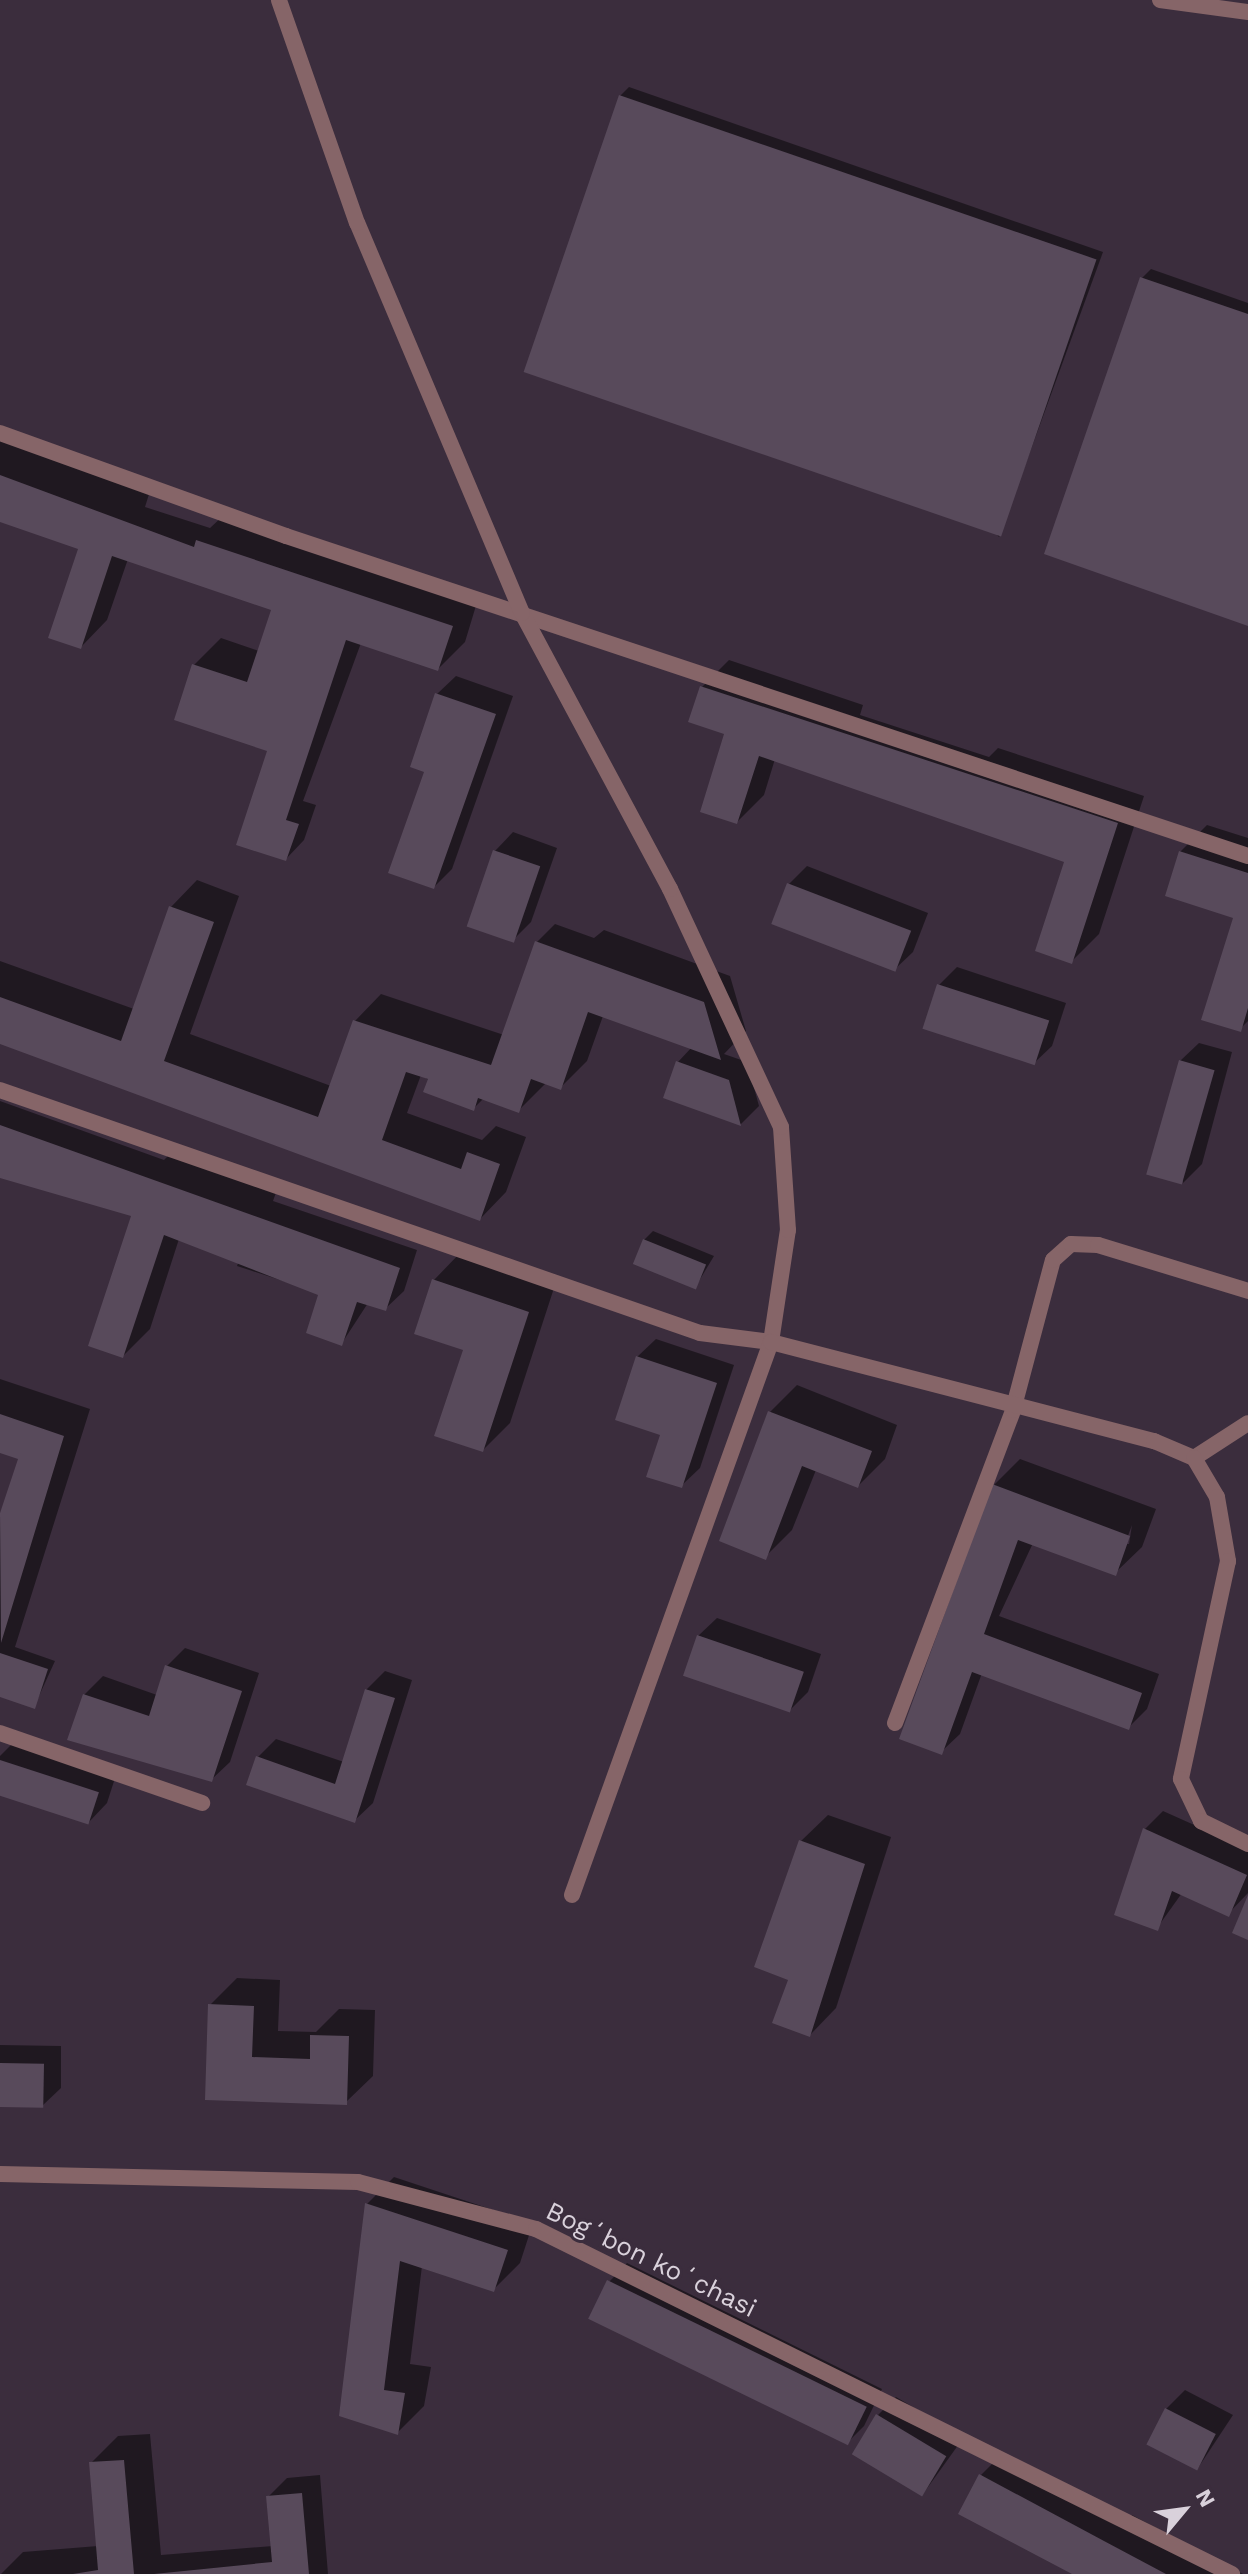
<!DOCTYPE html>
<html>
<head>
<meta charset="utf-8">
<style>
  body { margin:0 }
  #map { position:relative; width:1248px; height:2574px; overflow:hidden; background:#3b2d3d; font-family:"Work Sans",sans-serif }
  div>[style] { position:absolute }
  .shadow>* { inset:0; background:#0007 }
  .building>* { inset:0; background:#584a5b; transform-origin:0 0 }
  .service>* { height:16px; margin:-8px; padding:0 8px; transform-origin:8px; border-radius:8px; background:#866568 }
  .minor>* { height:16px; margin:-8px; padding:0 8px; transform-origin:8px; border-radius:8px; background:#866568 }
  .tertiary>* { height:16px; margin:-8px; padding:0 8px; transform-origin:8px; border-radius:8px; background:#866568 }
  span { translate:-50% -50%; white-space:nowrap; text-align:center; line-height:1.15; -webkit-text-stroke:6px #3b2d3d; paint-order:stroke }
  .street-label { font-size:26px; color:#d9d1db }
  .north { position:absolute; left:1144px; top:2470px; width:80px; height:80px; -webkit-text-stroke:6px #3b2d3d; paint-order:stroke; rotate:61deg; font-size:22px; font-weight:700; line-height:32px; text-align:center; color:#d9d1db }
  .north::after { content:''; display:block; margin:auto; width:28px; height:36px; background:#d9d1db; clip-path:polygon(50% 0,100% 100%,50% 72%,0 100%) }
</style>
</head>
<body>
<div id="map">
  <div class="shadow">
    <div style="clip-path:polygon(629px 87px,1103px 252px,999px 537px,620px 96px)"></div>
    <div style="clip-path:polygon(1151px 269px,1248px 303px,1248px 624px,1142px 278px)"></div>
    <div style="clip-path:polygon(0 440px,150px 491px,145px 507px,210px 528px,225px 514px,478px 599px,465px 642px,438px 669px,361px 643px,303px 801px,316px 805px,304px 840px,286px 859px,272px 743px,194px 665px,221px 638px,259px 651px,273px 608px,128px 559px,107px 620px,81px 647px,81px 547px,0 520px)"></div>
    <div style="clip-path:polygon(729px 660px,863px 705px,860px 715px,989px 757px,998px 748px,1144px 796px,1099px 934px,1072px 961px,1066px 861px,775px 759px,764px 795px,737px 822px,727px 733px,702px 687px)"></div>
    <div style="clip-path:polygon(456px 676px,513px 696px,452px 869px,434px 887px,426px 771px,437px 694px)"></div>
    <div style="clip-path:polygon(1207px 825px,1248px 838px,1248px 1021px,1240px 1029px,1236px 917px,1180px 852px)"></div>
    <div style="clip-path:polygon(513px 832px,557px 848px,531px 922px,513px 940px,495px 851px)"></div>
    <div style="clip-path:polygon(807px 866px,928px 913px,913px 952px,894px 970px,789px 884px)"></div>
    <div style="clip-path:polygon(197px 880px,239px 896px,190px 1034px,331px 1086px,355px 1021px,381px 994px,504px 1035px,536px 943px,555px 924px,594px 938px,604px 930px,730px 976px,746px 1031px,724px 1054px,747px 1062px,759px 1106px,741px 1124px,665px 1097px,678px 1062px,692px 1047px,603px 1016px,587px 1061px,560px 1088px,546px 1083px,518px 1111px,484px 1098px,474px 1108px,421px 1075px,407px 1113px,482px 1140px,496px 1126px,526px 1137px,506px 1192px,480px 1219px,0 1043px,0 961px,134px 1009px,171px 907px)"></div>
    <div style="clip-path:polygon(957px 967px,1066px 1003px,1052px 1046px,1033px 1064px,939px 985px)"></div>
    <div style="clip-path:polygon(1199px 1043px,1232px 1052px,1202px 1164px,1183px 1183px,1180px 1061px)"></div>
    <div style="clip-path:polygon(0 1101px,164px 1160px,172px 1152px,278px 1187px,273px 1201px,417px 1250px,404px 1291px,385px 1309px,368px 1303px,342px 1343px,320px 1293px,237px 1266px,242px 1252px,179px 1239px,150px 1329px,123px 1356px,133px 1215px,0 1175px)"></div>
    <div style="clip-path:polygon(653px 1231px,714px 1256px,696px 1286px,644px 1240px)"></div>
    <div style="clip-path:polygon(460px 1253px,555px 1285px,510px 1423px,483px 1450px,465px 1349px,434px 1280px)"></div>
    <div style="clip-path:polygon(656px 1339px,734px 1365px,700px 1468px,681px 1486px,637px 1357px)"></div>
    <div style="clip-path:polygon(0 1379px,90px 1409px,15px 1647px,55px 1661px,34px 1707px,0 1695px,0 1514px,21px 1458px,0 1451px)"></div>
    <div style="clip-path:polygon(797px 1385px,897px 1425px,885px 1459px,858px 1486px,816px 1470px,792px 1530px,765px 1557px,770px 1412px)"></div>
    <div style="clip-path:polygon(evenodd,1020px 1459px,1156px 1509px,1142px 1547px,1115px 1573px,1033px 1543px,999px 1616px,1159px 1674px,1147px 1709px,1129px 1727px,982px 1673px,960px 1734px,941px 1752px,993px 1486px,1020px 1459px,1132px 1525px,1129px 1544px,1125px 1544px,1132px 1525px)"></div>
    <div style="clip-path:polygon(717px 1618px,821px 1654px,808px 1692px,790px 1710px,698px 1636px)"></div>
    <div style="clip-path:polygon(185px 1648px,259px 1673px,230px 1762px,211px 1780px,84px 1695px,103px 1676px,157px 1695px,167px 1666px)"></div>
    <div style="clip-path:polygon(385px 1671px,412px 1680px,373px 1803px,354px 1821px,258px 1757px,276px 1739px,344px 1762px,366px 1690px)"></div>
    <div style="clip-path:polygon(15px 1741px,116px 1775px,107px 1803px,89px 1822px,0 1792px,0 1756px)"></div>
    <div style="clip-path:polygon(1163px 1811px,1248px 1849px,1248px 1893px,1228px 1914px,1182px 1893px,1157px 1928px,1145px 1829px)"></div>
    <div style="clip-path:polygon(828px 1815px,891px 1837px,836px 2008px,810px 2035px,790px 1978px,801px 1841px)"></div>
    <div style="clip-path:polygon(237px 1978px,280px 1980px,278px 2031px,316px 2032px,339px 2009px,375px 2010px,373px 2076px,346px 2102px,207px 2098px,210px 2005px)"></div>
    <div style="clip-path:polygon(0 2045px,61px 2046px,61px 2088px,42px 2106px,0 2105px)"></div>
    <div style="clip-path:polygon(394px 2177px,533px 2223px,520px 2263px,493px 2290px,422px 2266px,410px 2364px,431px 2367px,424px 2406px,397px 2433px,341px 2414px,367px 2204px)"></div>
    <div style="clip-path:polygon(627px 2263px,882px 2389px,864px 2426px,846px 2444px,609px 2282px)"></div>
    <div style="clip-path:polygon(1185px 2390px,1233px 2415px,1198px 2468px,1166px 2409px)"></div>
    <div style="clip-path:polygon(896px 2397px,964px 2437px,923px 2494px,878px 2415px)"></div>
    <div style="clip-path:polygon(150px 2434px,161px 2555px,273px 2546px,268px 2497px,287px 2478px,320px 2475px,328px 2574px,1px 2574px,23px 2552px,98px 2546px,91px 2463px,118px 2436px)"></div>
    <div style="clip-path:polygon(999px 2457px,1124px 2524px,1132px 2515px,1243px 2574px,1076px 2574px,981px 2475px)"></div>
  </div>
  <div class="building">
    <div style="left:619px;top:95px;width:505px;height:293px;rotate:19deg"></div>
    <div style="clip-path:polygon(1140px 277px,1248px 314px,1248px 626px,1044px 554px)"></div>
    <div style="clip-path:polygon(0 475px,194px 547px,196px 540px,453px 626px,438px 671px,346px 640px,286px 820px,299px 824px,286px 861px,236px 845px,267px 751px,174px 720px,192px 664px,247px 682px,271px 610px,112px 556px,81px 649px,48px 638px,78px 549px,0 522px)"></div>
    <div style="clip-path:polygon(700px 686px,1118px 823px,1072px 964px,1035px 951px,1064px 862px,759px 756px,737px 824px,700px 812px,724px 734px,688px 722px)"></div>
    <div style="clip-path:polygon(435px 693px,496px 714px,434px 889px,388px 873px,424px 772px,410px 767px)"></div>
    <div style="left:493px;top:850px;width:50px;height:81px;rotate:19deg"></div>
    <div style="clip-path:polygon(1179px 851px,1248px 873px,1248px 1008px,1241px 1032px,1201px 1020px,1233px 918px,1165px 896px)"></div>
    <div style="left:787px;top:883px;width:133px;height:44px;rotate:21deg"></div>
    <div style="clip-path:polygon(169px 906px,214px 922px,164px 1061px,318px 1117px,353px 1020px,491px 1065px,535px 941px,704px 1002px,721px 1060px,588px 1012px,561px 1090px,531px 1079px,519px 1113px,478px 1098px,474px 1111px,423px 1092px,428px 1079px,406px 1072px,382px 1140px,461px 1169px,467px 1152px,500px 1164px,480px 1221px,0 1044px,0 997px,121px 1041px)"></div>
    <div style="left:937px;top:984px;width:118px;height:47px;rotate:18deg"></div>
    <div style="left:1179px;top:1060px;width:37px;height:119px;rotate:16deg"></div>
    <div style="clip-path:polygon(676px 1061px,729px 1080px,741px 1126px,663px 1098px)"></div>
    <div style="clip-path:polygon(0 1125px,400px 1268px,386px 1311px,357px 1302px,342px 1346px,306px 1333px,318px 1295px,164px 1235px,123px 1358px,88px 1346px,131px 1216px,0 1178px)"></div>
    <div style="left:643px;top:1239px;width:68px;height:27px;rotate:22deg"></div>
    <div style="clip-path:polygon(432px 1279px,529px 1312px,483px 1452px,434px 1436px,463px 1350px,414px 1334px)"></div>
    <div style="clip-path:polygon(636px 1356px,717px 1383px,682px 1488px,646px 1477px,660px 1435px,615px 1420px)"></div>
    <div style="clip-path:polygon(768px 1411px,872px 1451px,858px 1488px,802px 1466px,766px 1560px,719px 1541px)"></div>
    <div style="clip-path:polygon(0 1414px,64px 1436px,1px 1643px,0 1513px,18px 1459px,0 1453px)"></div>
    <div style="clip-path:polygon(992px 1484px,1130px 1536px,1116px 1576px,1018px 1540px,984px 1634px,1142px 1693px,1129px 1730px,972px 1672px,942px 1755px,899px 1739px)"></div>
    <div style="left:697px;top:1635px;width:113px;height:43px;rotate:19deg"></div>
    <div style="clip-path:polygon(0 1653px,48px 1669px,35px 1709px,0 1697px)"></div>
    <div style="clip-path:polygon(165px 1665px,242px 1691px,212px 1782px,67px 1740px,83px 1694px,149px 1716px)"></div>
    <div style="clip-path:polygon(365px 1689px,395px 1698px,355px 1823px,246px 1785px,256px 1756px,335px 1784px)"></div>
    <div style="left:0;top:1760px;width:104px;height:34px;rotate:18deg"></div>
    <div style="clip-path:polygon(1143px 1828px,1247px 1875px,1229px 1917px,1172px 1891px,1158px 1931px,1114px 1915px)"></div>
    <div style="clip-path:polygon(799px 1840px,865px 1864px,810px 2037px,772px 2023px,788px 1980px,754px 1967px)"></div>
    <div style="clip-path:polygon(1248px 1895px,1248px 1940px,1232px 1933px)"></div>
    <div style="clip-path:polygon(208px 2004px,254px 2006px,252px 2057px,310px 2059px,310px 2035px,349px 2036px,347px 2105px,205px 2100px)"></div>
    <div style="left:0;top:2063px;width:44px;height:44px;rotate:1deg"></div>
    <div style="clip-path:polygon(365px 2203px,508px 2250px,494px 2292px,400px 2261px,384px 2390px,405px 2393px,398px 2435px,339px 2416px)"></div>
    <div style="left:607px;top:2280px;width:289px;height:43px;rotate:26deg"></div>
    <div style="left:1165px;top:2408px;width:57px;height:41px;rotate:27deg"></div>
    <div style="left:876px;top:2414px;width:82px;height:47px;rotate:31deg"></div>
    <div style="clip-path:polygon(124px 2460px,134px 2574px,73px 2574px,98px 2570px,89px 2462px)"></div>
    <div style="clip-path:polygon(979px 2474px,1104px 2541px,1166px 2574px,1072px 2574px,958px 2514px)"></div>
    <div style="clip-path:polygon(302px 2493px,309px 2574px,154px 2574px,272px 2562px,266px 2496px)"></div>
  </div>
  <div class="service">
    <div style="left:1160px;top:0;width:89px;rotate:7.8deg"></div>
  </div>
  <div class="minor">
    <div style="left:0;top:433px;width:304px;rotate:19.8deg"></div>
    <div style="left:286px;top:536px;width:1014px;rotate:18.4deg"></div>
    <div style="left:0;top:1090px;width:741px;rotate:19.14deg"></div>
    <div style="left:700px;top:1333px;width:72px;rotate:7.2deg"></div>
    <div style="left:771px;top:1342px;width:113px;rotate:-81.4deg"></div>
    <div style="left:788px;top:1230px;width:103px;rotate:-93.9deg"></div>
    <div style="left:781px;top:1127px;width:263px;rotate:-115deg"></div>
    <div style="left:670px;top:889px;width:313px;rotate:-118.2deg"></div>
    <div style="left:522px;top:613px;width:423px;rotate:-112.9deg"></div>
    <div style="left:357px;top:223px;width:236px;rotate:-109.3deg"></div>
    <div style="left:1194px;top:1458px;width:64px;rotate:-32.9deg"></div>
    <div style="left:895px;top:1723px;width:335px;rotate:-69.3deg"></div>
    <div style="left:1013px;top:1410px;width:155px;rotate:-75.1deg"></div>
    <div style="left:1053px;top:1260px;width:24px;rotate:-42deg"></div>
    <div style="left:1071px;top:1244px;width:27px;rotate:2deg"></div>
    <div style="left:1098px;top:1245px;width:157px;rotate:17deg"></div>
    <div style="left:0;top:1733px;width:214px;rotate:19.1deg"></div>
    <div style="left:572px;top:1895px;width:588px;rotate:-70.21deg"></div>
    <div style="left:771px;top:1342px;width:396px;rotate:14.5deg"></div>
    <div style="left:1154px;top:1441px;width:43px;rotate:23deg"></div>
    <div style="left:1194px;top:1458px;width:45px;rotate:59.5deg"></div>
    <div style="left:1217px;top:1497px;width:65px;rotate:80.2deg"></div>
    <div style="left:1228px;top:1561px;width:223px;rotate:102.2deg"></div>
    <div style="left:1181px;top:1779px;width:47px;rotate:64.5deg"></div>
    <div style="left:1201px;top:1821px;width:52px;rotate:26.1deg"></div>
  </div>
  <div class="tertiary">
    <div style="left:0;top:2174px;width:358px;rotate:1.3deg"></div>
    <div style="left:358px;top:2182px;width:184px;rotate:14.8deg"></div>
    <div style="left:536px;top:2229px;width:777px;rotate:26.37deg"></div>
  </div>
  <div class="street-label">
    <span style="left:651px;top:2260px;rotate:26deg">Bogʻbon koʻchasi</span>
  </div>
  <div class="north">N</div>
</div>
</body>
</html>
